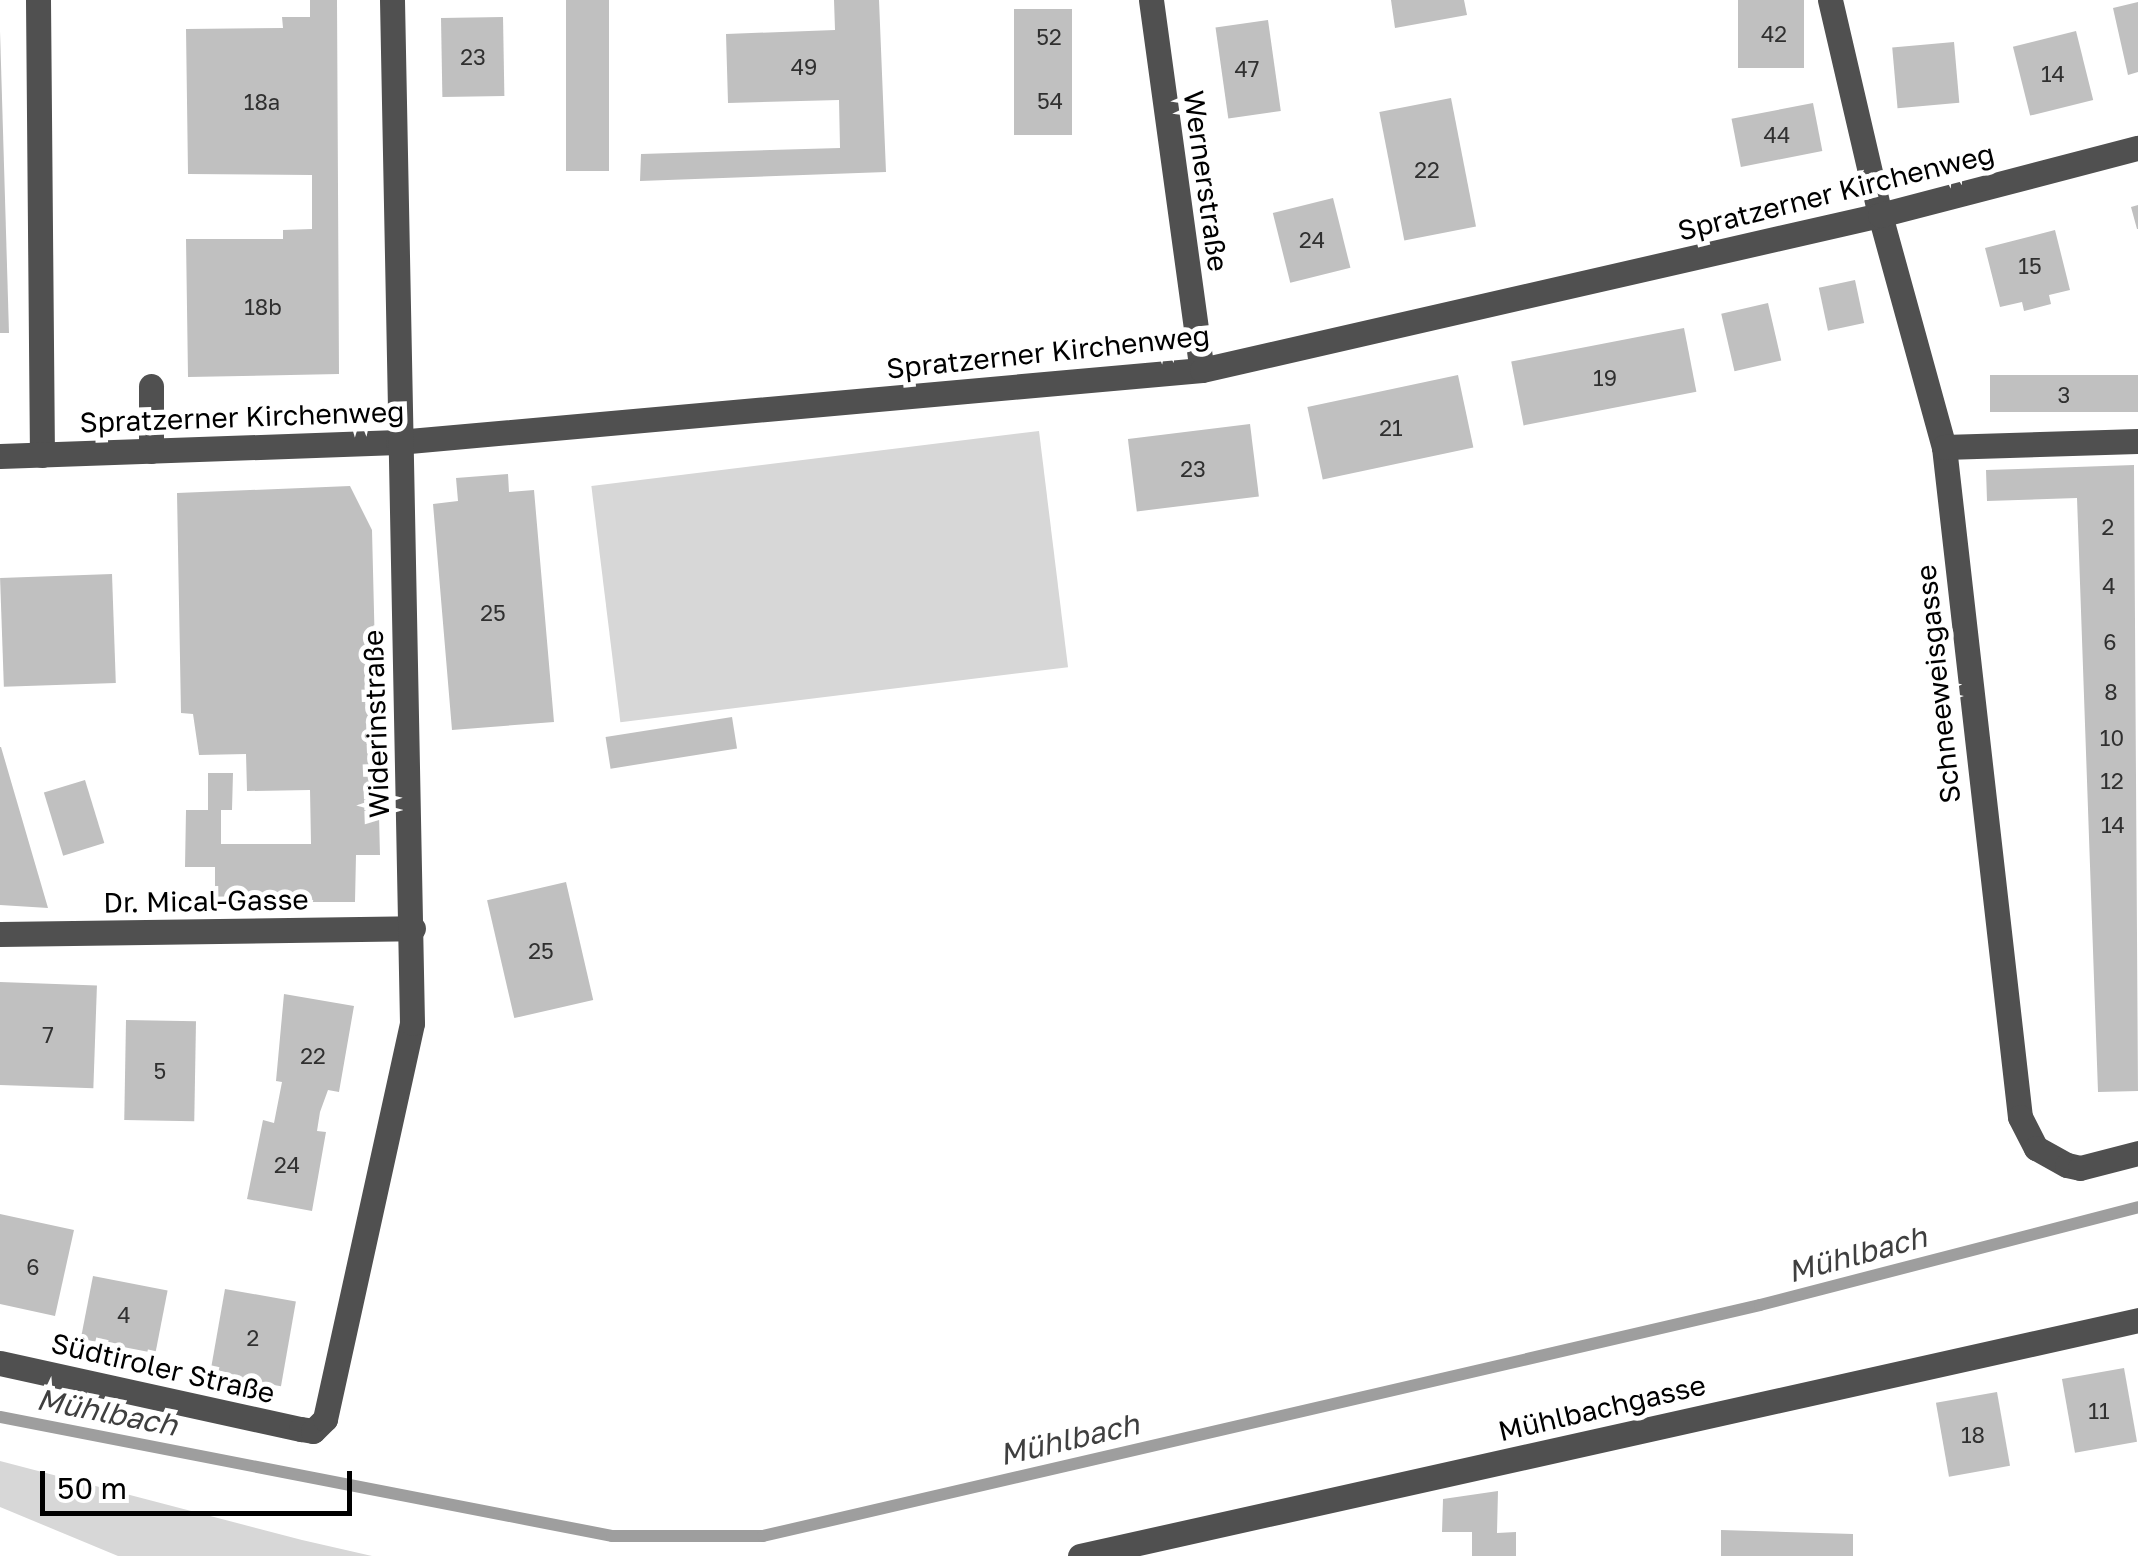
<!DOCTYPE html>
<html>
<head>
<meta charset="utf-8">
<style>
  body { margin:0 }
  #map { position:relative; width:2138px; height:1556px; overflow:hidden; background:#fff; font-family:"Golos Text",sans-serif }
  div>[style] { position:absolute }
  .green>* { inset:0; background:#d7d7d7; transform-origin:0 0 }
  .stream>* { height:12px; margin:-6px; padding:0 6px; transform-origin:6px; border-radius:6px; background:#9e9e9e }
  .building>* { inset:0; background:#c0c0c0; transform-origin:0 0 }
  .minor>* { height:25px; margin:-12.5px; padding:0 12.5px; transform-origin:12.5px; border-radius:12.5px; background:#505050 }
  span { translate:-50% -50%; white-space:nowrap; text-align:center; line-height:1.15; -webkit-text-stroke:10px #fff; paint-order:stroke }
  .number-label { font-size:22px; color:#303030 }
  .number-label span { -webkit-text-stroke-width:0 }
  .street-label { font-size:28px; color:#000 }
  .water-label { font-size:30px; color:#3f3f3f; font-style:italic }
  .scale { position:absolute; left:40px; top:1471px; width:312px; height:45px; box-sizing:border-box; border:5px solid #000; border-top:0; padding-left:12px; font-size:30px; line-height:35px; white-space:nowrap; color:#000; -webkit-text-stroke:8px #fff; paint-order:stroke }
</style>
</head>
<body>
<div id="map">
  <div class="green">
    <div style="left:1039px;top:431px;width:238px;height:451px;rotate:83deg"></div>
    <div style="clip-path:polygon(0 1461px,302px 1540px,372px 1556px,118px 1556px,0 1507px)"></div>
  </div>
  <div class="stream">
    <div style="left:0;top:1417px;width:623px;rotate:11deg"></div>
    <div style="left:612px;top:1536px;width:151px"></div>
    <div style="left:763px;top:1536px;width:1023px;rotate:-13.04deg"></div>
    <div style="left:1760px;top:1305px;width:390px;rotate:-14.5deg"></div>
  </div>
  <div class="building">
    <div style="clip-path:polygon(310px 0,337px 0,339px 374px,188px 377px,186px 239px,283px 239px,283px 230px,312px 229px,312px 175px,188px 174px,186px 29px,283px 28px,282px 17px,310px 17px)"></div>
    <div style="left:566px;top:0;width:43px;height:171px"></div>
    <div style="clip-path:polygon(834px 0,879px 0,886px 172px,640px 181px,641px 154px,840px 148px,839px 100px,728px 103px,726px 34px,835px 30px)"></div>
    <div style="clip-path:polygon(1391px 0,1464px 0,1467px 15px,1395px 28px)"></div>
    <div style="left:1738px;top:0;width:66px;height:68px"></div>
    <div style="clip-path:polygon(2138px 2px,2138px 72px,2128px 75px,2113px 8px)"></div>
    <div style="left:1014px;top:9px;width:58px;height:126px"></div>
    <div style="left:503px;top:17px;width:79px;height:62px;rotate:89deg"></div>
    <div style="left:1268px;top:20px;width:92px;height:53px;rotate:82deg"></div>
    <div style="clip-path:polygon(0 31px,9px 333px,0 333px)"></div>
    <div style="left:2076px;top:31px;width:71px;height:65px;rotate:76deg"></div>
    <div style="left:1954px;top:42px;width:61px;height:62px;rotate:85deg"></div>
    <div style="left:1451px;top:98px;width:131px;height:73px;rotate:79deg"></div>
    <div style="left:1813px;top:103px;width:49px;height:83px;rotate:79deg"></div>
    <div style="left:1333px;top:198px;width:72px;height:62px;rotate:76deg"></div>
    <div style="clip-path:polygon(2138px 205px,2138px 229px,2137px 229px,2131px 207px)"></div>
    <div style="clip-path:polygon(2055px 230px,2070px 290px,2049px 295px,2051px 304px,2024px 311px,2022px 302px,2000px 307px,1985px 248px)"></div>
    <div style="left:1855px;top:280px;width:44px;height:37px;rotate:78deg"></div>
    <div style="left:1768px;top:303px;width:59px;height:48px;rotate:77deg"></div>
    <div style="left:1684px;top:328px;width:65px;height:176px;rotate:79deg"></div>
    <div style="left:1458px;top:375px;width:74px;height:154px;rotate:78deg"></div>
    <div style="left:2138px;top:375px;width:37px;height:148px;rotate:90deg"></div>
    <div style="left:1250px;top:424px;width:73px;height:123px;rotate:83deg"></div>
    <div style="clip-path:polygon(2134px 465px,2138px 1091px,2098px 1092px,2077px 498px,1987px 501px,1986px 470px)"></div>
    <div style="clip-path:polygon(508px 474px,509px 492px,534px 490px,554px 722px,452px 730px,433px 504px,458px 501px,456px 478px)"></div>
    <div style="clip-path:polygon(350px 486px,372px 530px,380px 855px,356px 855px,355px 902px,215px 902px,215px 867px,185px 867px,186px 810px,208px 810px,208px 773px,233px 773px,232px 810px,221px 810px,221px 844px,311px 844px,310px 790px,247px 791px,246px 754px,199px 755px,193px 714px,181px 713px,177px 493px)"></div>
    <div style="left:112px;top:574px;width:109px;height:112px;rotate:88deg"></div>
    <div style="left:732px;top:717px;width:32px;height:128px;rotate:81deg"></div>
    <div style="clip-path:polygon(0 747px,1px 747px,48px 908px,0 905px)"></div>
    <div style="left:85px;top:780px;width:66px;height:43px;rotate:73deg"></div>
    <div style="left:566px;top:882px;width:121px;height:81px;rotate:77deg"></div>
    <div style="left:0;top:982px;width:97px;height:103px;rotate:2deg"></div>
    <div style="clip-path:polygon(284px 994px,354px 1006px,339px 1092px,328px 1090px,320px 1112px,317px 1131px,326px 1132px,312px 1211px,247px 1199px,263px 1120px,274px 1123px,282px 1082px,276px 1081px)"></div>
    <div style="left:126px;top:1020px;width:70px;height:100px;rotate:1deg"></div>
    <div style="clip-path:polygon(0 1214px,74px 1230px,55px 1316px,0 1304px)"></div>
    <div style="left:93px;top:1276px;width:76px;height:64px;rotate:11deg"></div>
    <div style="left:225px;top:1289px;width:72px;height:86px;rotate:10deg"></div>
    <div style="left:2124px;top:1368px;width:75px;height:63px;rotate:80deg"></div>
    <div style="left:1997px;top:1392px;width:75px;height:62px;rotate:80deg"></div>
    <div style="clip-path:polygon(1498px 1491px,1497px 1533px,1516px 1532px,1516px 1556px,1472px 1556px,1472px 1532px,1442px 1532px,1443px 1499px)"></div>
    <div style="clip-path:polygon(1721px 1530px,1853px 1534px,1853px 1556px,1721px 1556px)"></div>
  </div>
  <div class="minor">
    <div style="left:38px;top:0;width:455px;rotate:89.5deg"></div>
    <div style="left:1151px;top:0;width:373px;rotate:82.2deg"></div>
    <div style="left:1830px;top:0;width:221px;rotate:76.9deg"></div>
    <div style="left:1880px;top:215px;width:241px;rotate:74.6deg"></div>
    <div style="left:1944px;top:447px;width:674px;rotate:83.53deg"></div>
    <div style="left:2020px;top:1117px;width:35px;rotate:63deg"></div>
    <div style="left:2036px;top:1148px;width:35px;rotate:29deg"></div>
    <div style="left:2067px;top:1165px;width:13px;rotate:13deg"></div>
    <div style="left:2080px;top:1168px;width:60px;rotate:-14.5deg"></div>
    <div style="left:1944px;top:447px;width:194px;rotate:-1.8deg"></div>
    <div style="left:151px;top:451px;width:65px;rotate:-90deg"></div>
    <div style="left:0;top:456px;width:398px;rotate:-2deg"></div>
    <div style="left:398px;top:442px;width:807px;rotate:-5.12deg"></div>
    <div style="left:1202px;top:370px;width:695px;rotate:-12.88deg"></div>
    <div style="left:1880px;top:215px;width:267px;rotate:-14.6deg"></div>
    <div style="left:0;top:934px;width:413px;rotate:-0.8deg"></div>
    <div style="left:0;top:1363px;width:308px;rotate:12.4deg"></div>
    <div style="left:301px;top:1429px;width:12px;rotate:9deg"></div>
    <div style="left:313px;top:1431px;width:17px;rotate:-45deg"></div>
    <div style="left:325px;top:1419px;width:405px;rotate:-77.6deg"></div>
    <div style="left:412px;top:1023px;width:1023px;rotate:-91.12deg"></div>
    <div style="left:1080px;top:1556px;width:1084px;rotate:-12.57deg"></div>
  </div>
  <div class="number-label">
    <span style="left:1774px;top:34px">42</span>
    <span style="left:1049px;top:37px">52</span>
    <span style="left:473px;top:57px">23</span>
    <span style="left:804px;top:67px">49</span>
    <span style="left:1247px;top:69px">47</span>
    <span style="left:2053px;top:74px">14</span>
    <span style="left:1050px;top:101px">54</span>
    <span style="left:262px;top:102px">18a</span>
    <span style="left:1777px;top:135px">44</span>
    <span style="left:1427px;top:170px">22</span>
    <span style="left:1312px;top:240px">24</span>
    <span style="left:2030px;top:266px">15</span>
    <span style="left:263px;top:307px">18b</span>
    <span style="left:1605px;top:378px">19</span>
    <span style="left:2064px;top:395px">3</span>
    <span style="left:1391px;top:428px">21</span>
    <span style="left:1193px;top:469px">23</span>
    <span style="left:2108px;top:527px">2</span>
    <span style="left:2109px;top:586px">4</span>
    <span style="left:493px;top:613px">25</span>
    <span style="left:2110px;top:642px">6</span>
    <span style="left:2111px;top:692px">8</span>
    <span style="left:2112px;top:738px">10</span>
    <span style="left:2112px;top:781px">12</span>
    <span style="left:2113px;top:825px">14</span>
    <span style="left:541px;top:951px">25</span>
    <span style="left:48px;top:1035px">7</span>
    <span style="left:313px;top:1056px">22</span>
    <span style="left:160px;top:1071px">5</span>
    <span style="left:287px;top:1165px">24</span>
    <span style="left:33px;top:1267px">6</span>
    <span style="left:124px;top:1315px">4</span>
    <span style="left:253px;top:1338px">2</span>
    <span style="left:2099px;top:1411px">11</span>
    <span style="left:1973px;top:1435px">18</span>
  </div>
  <div class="street-label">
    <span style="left:1206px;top:181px;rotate:82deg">Wernerstraße</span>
    <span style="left:1836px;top:192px;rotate:-14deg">Spratzerner Kirchenweg</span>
    <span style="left:1048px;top:352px;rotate:-6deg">Spratzerner Kirchenweg</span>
    <span style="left:242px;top:417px;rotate:-2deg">Spratzerner Kirchenweg</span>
    <span style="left:1938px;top:684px;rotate:-96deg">Schneeweisgasse</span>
    <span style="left:376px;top:724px;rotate:-92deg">Widerinstraße</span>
    <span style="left:206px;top:901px;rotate:-1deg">Dr. Mical-Gasse</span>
    <span style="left:163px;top:1368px;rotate:13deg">Südtiroler Straße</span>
    <span style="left:1602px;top:1408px;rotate:-13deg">Mühlbachgasse</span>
  </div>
  <div class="water-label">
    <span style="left:1857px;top:1254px;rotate:-15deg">Mühlbach</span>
    <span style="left:107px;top:1412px;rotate:11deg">Mühlbach</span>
    <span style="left:1069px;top:1439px;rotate:-13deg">Mühlbach</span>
  </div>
  <div class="scale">50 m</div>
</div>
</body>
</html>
